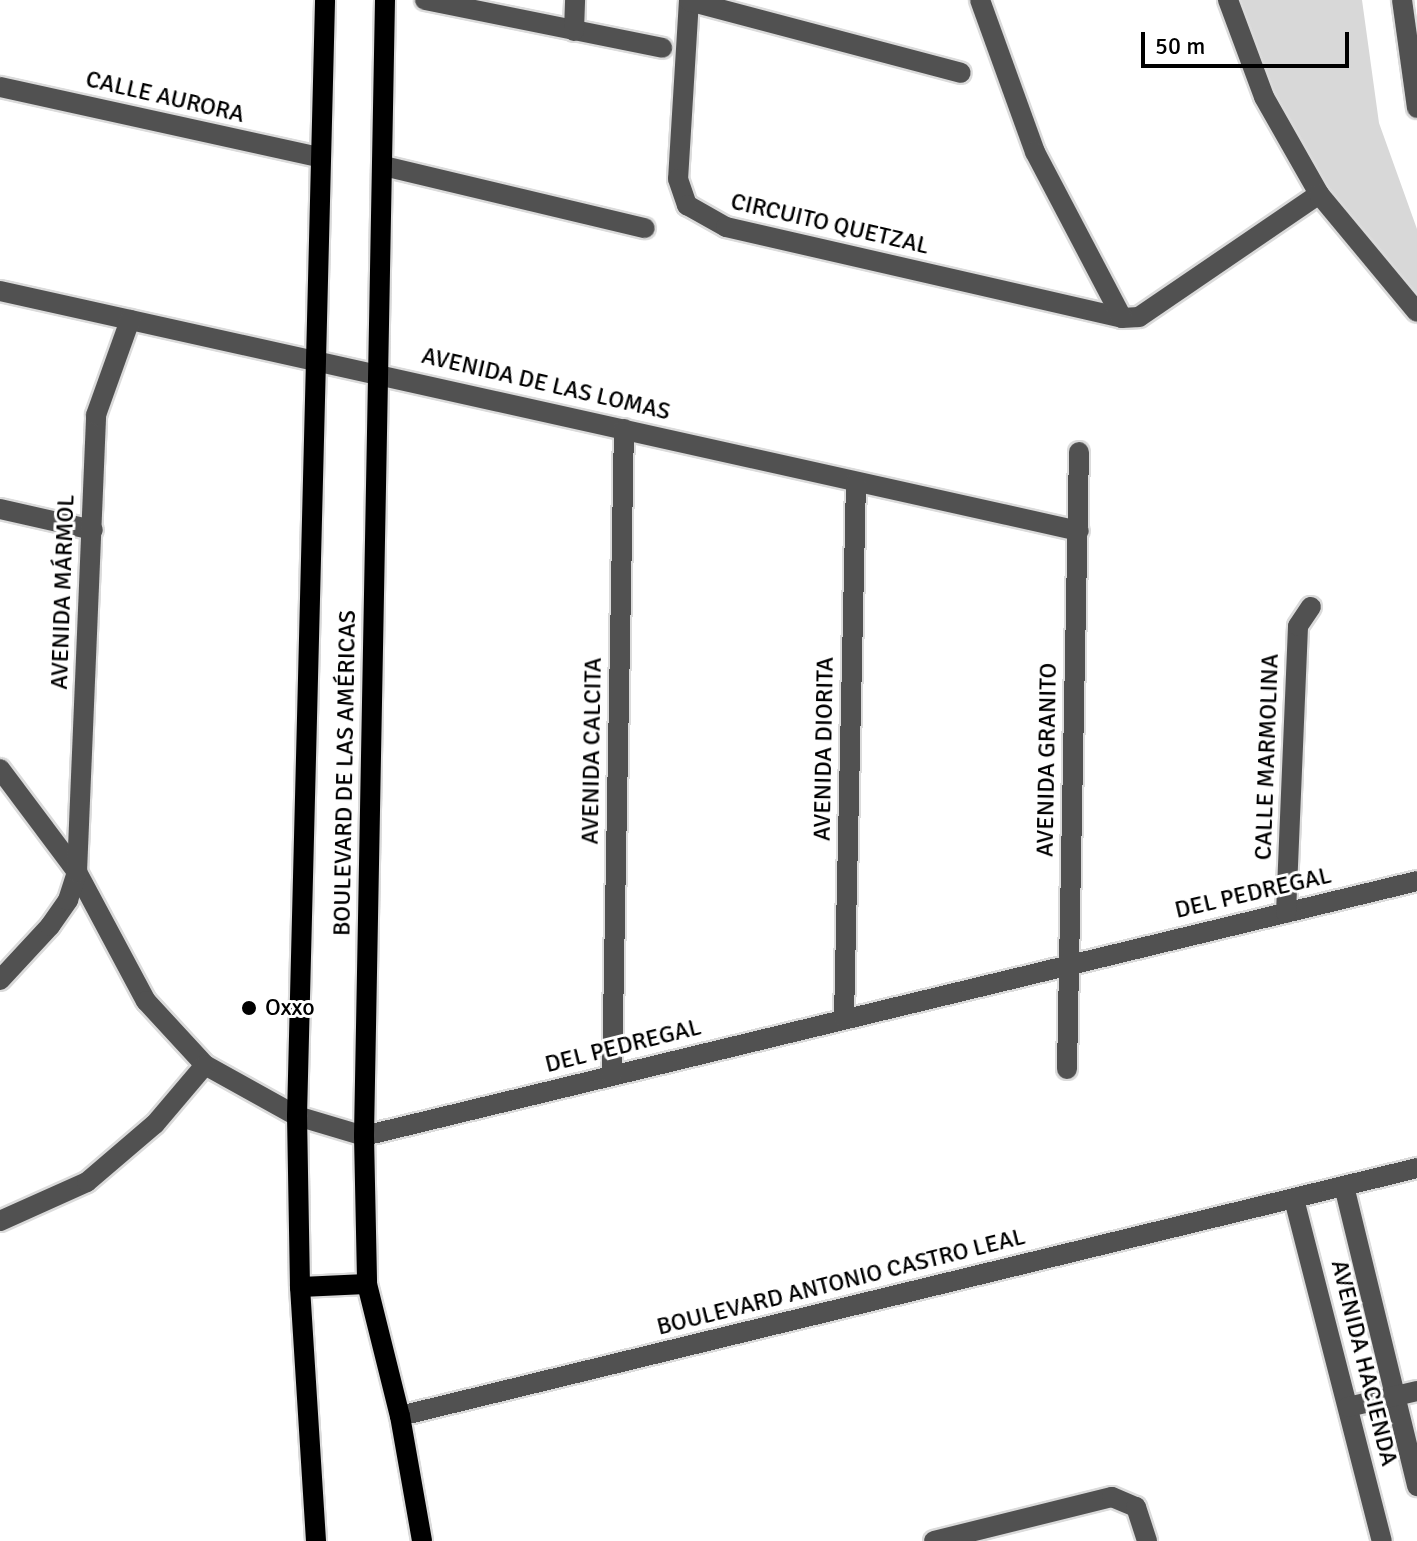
<!DOCTYPE html>
<html>
<head>
<meta charset="utf-8">
<style>
  body { margin:0 }
  #map { position:relative; width:1417px; height:1541px; overflow:hidden; background:#fff; font-family:Signika,sans-serif }
  div>[style] { position:absolute }
  .green>* { inset:0; background:#d8d8d8 }
  .roads { filter:drop-shadow(2px 0 #dbdbdb) drop-shadow(-2px 0 #dbdbdb) drop-shadow(0 2px #dbdbdb) drop-shadow(0 -2px #dbdbdb) }
  .minor>* { height:20px; margin:-10px; padding:0 10px; transform-origin:10px; border-radius:10px; background:#515151 }
  .major>* { height:20px; margin:-10px; padding:0 10px; transform-origin:10px; border-radius:10px; background:#000 }
  .dots>* { width:22px; height:22px; translate:-50% -50%; box-sizing:border-box; border:4px solid #fff; border-radius:50% }
  span { translate:-50% -50%; white-space:nowrap; text-align:center; line-height:1.15; -webkit-text-stroke:6px #fff; paint-order:stroke }
  .street-label { font-size:24px; color:#000 }
  .poi-label { font-size:24px; color:#000 }
  .left { translate:0 -50%; text-align:left }
  .scale { position:absolute; left:1141px; top:32px; width:208px; height:36px; box-sizing:border-box; border:4px solid #000; border-top:0; padding-left:10px; font-size:24px; line-height:28px; white-space:nowrap; color:#000; -webkit-text-stroke:6px #fff; paint-order:stroke }
</style>
</head>
<body>
<div id="map">
  <div class="green">
    <div style="clip-path:polygon(1225px 0,1362px 0,1379px 123px,1417px 229px,1417px 293px,1374px 253px,1302px 164px)"></div>
  </div>
  <div class="roads">
    <div class="minor">
      <div style="left:425px;top:0;width:242px;rotate:11.4deg"></div>
      <div style="left:689px;top:0;width:179px;rotate:93.5deg"></div>
      <div style="left:678px;top:179px;width:28px;rotate:71deg"></div>
      <div style="left:687px;top:205px;width:45px;rotate:29.4deg"></div>
      <div style="left:726px;top:227px;width:406px;rotate:12.9deg"></div>
      <div style="left:1122px;top:318px;width:17px;rotate:-3deg"></div>
      <div style="left:1139px;top:317px;width:218px;rotate:-34.3deg"></div>
      <div style="left:980px;top:0;width:162px;rotate:70.1deg"></div>
      <div style="left:1035px;top:152px;width:187px;rotate:62.3deg"></div>
      <div style="left:1228px;top:0;width:103px;rotate:69.6deg"></div>
      <div style="left:1264px;top:97px;width:112px;rotate:60.4deg"></div>
      <div style="left:1319px;top:194px;width:153px;rotate:50.3deg"></div>
      <div style="left:1402px;top:0;width:109px;rotate:82.1deg"></div>
      <div style="left:689px;top:1px;width:281px;rotate:14.8deg"></div>
      <div style="left:574px;top:31px;width:31px;rotate:-88deg"></div>
      <div style="left:0;top:87px;width:327px;rotate:12.4deg"></div>
      <div style="left:384px;top:166px;width:268px;rotate:13.4deg"></div>
      <div style="left:0;top:291px;width:1105px;rotate:12.54deg"></div>
      <div style="left:0;top:509px;width:95px;rotate:12.7deg"></div>
      <div style="left:0;top:769px;width:129px;rotate:53.2deg"></div>
      <div style="left:77px;top:872px;width:146px;rotate:61.9deg"></div>
      <div style="left:146px;top:1001px;width:87px;rotate:47.3deg"></div>
      <div style="left:205px;top:1065px;width:105px;rotate:29deg"></div>
      <div style="left:297px;top:1116px;width:70px;rotate:16.6deg"></div>
      <div style="left:364px;top:1136px;width:1083px;rotate:-13.61deg"></div>
      <div style="left:1286px;top:913px;width:287px;rotate:-87.6deg"></div>
      <div style="left:1298px;top:626px;width:23px;rotate:-56deg"></div>
      <div style="left:0;top:980px;width:74px;rotate:-47.2deg"></div>
      <div style="left:50px;top:926px;width:32px;rotate:-55deg"></div>
      <div style="left:68px;top:900px;width:29px;rotate:-72deg"></div>
      <div style="left:77px;top:872px;width:457px;rotate:-87.6deg"></div>
      <div style="left:96px;top:415px;width:101px;rotate:-70.3deg"></div>
      <div style="left:844px;top:1018px;width:536px;rotate:-88.72deg"></div>
      <div style="left:1067px;top:1069px;width:617px;rotate:-88.89deg"></div>
      <div style="left:612px;top:1075px;width:646px;rotate:-88.94deg"></div>
      <div style="left:1344px;top:1186px;width:309px;rotate:76.3deg"></div>
      <div style="left:1294px;top:1199px;width:353px;rotate:75.6deg"></div>
      <div style="left:0;top:1221px;width:95px;rotate:-24.1deg"></div>
      <div style="left:87px;top:1182px;width:89px;rotate:-40.5deg"></div>
      <div style="left:155px;top:1124px;width:77px;rotate:-49.7deg"></div>
      <div style="left:1348px;top:1407px;width:71px;rotate:-13.1deg"></div>
      <div style="left:400px;top:1416px;width:1047px;rotate:-13.7deg"></div>
      <div style="left:934px;top:1541px;width:183px;rotate:-13.9deg"></div>
      <div style="left:1112px;top:1497px;width:26px;rotate:23deg"></div>
      <div style="left:1136px;top:1507px;width:36px;rotate:72deg"></div>
    </div>
    <div class="major">
      <div style="left:385px;top:0;width:1136px;rotate:91.06deg"></div>
      <div style="left:364px;top:1136px;width:148px;rotate:88.8deg"></div>
      <div style="left:367px;top:1284px;width:136px;rotate:76deg"></div>
      <div style="left:400px;top:1416px;width:127px;rotate:80deg"></div>
      <div style="left:300px;top:1287px;width:67px;rotate:-2.6deg"></div>
      <div style="left:316px;top:1541px;width:255px;rotate:-93.6deg"></div>
      <div style="left:300px;top:1287px;width:171px;rotate:-91deg"></div>
      <div style="left:297px;top:1116px;width:1116px;rotate:-88.56deg"></div>
    </div>
  </div>
  <div class="dots">
    <div style="left:249px;top:1008px;background:#000"></div>
  </div>
  <div class="street-label">
    <span style="left:165px;top:97px;rotate:13deg">CALLE AURORA</span>
    <span style="left:830px;top:224px;rotate:13deg">CIRCUITO QUETZAL</span>
    <span style="left:546px;top:384px;rotate:13deg">AVENIDA DE LAS LOMAS</span>
    <span style="left:63px;top:592px;rotate:-88deg">AVENIDA MÁRMOL</span>
    <span style="left:824px;top:749px;rotate:-89deg">AVENIDA DIORITA</span>
    <span style="left:592px;top:751px;rotate:-89deg">AVENIDA CALCITA</span>
    <span style="left:1267px;top:757px;rotate:-88deg">CALLE MARMOLINA</span>
    <span style="left:1047px;top:760px;rotate:-89deg">AVENIDA GRANITO</span>
    <span style="left:345px;top:773px;rotate:-89deg">BOULEVARD DE LAS AMÉRICAS</span>
    <span style="left:1253px;top:893px;rotate:-13deg">DEL PEDREGAL</span>
    <span style="left:623px;top:1046px;rotate:-14deg">DEL PEDREGAL</span>
    <span style="left:841px;top:1282px;rotate:-14deg">BOULEVARD ANTONIO CASTRO LEAL</span>
    <span style="left:1364px;top:1363px;rotate:76deg">AVENIDA HACIENDA</span>
  </div>
  <div class="poi-label">
    <span class="left" style="left:265px;top:1008px">Oxxo</span>
  </div>
  <div class="scale">50 m</div>
</div>
</body>
</html>
